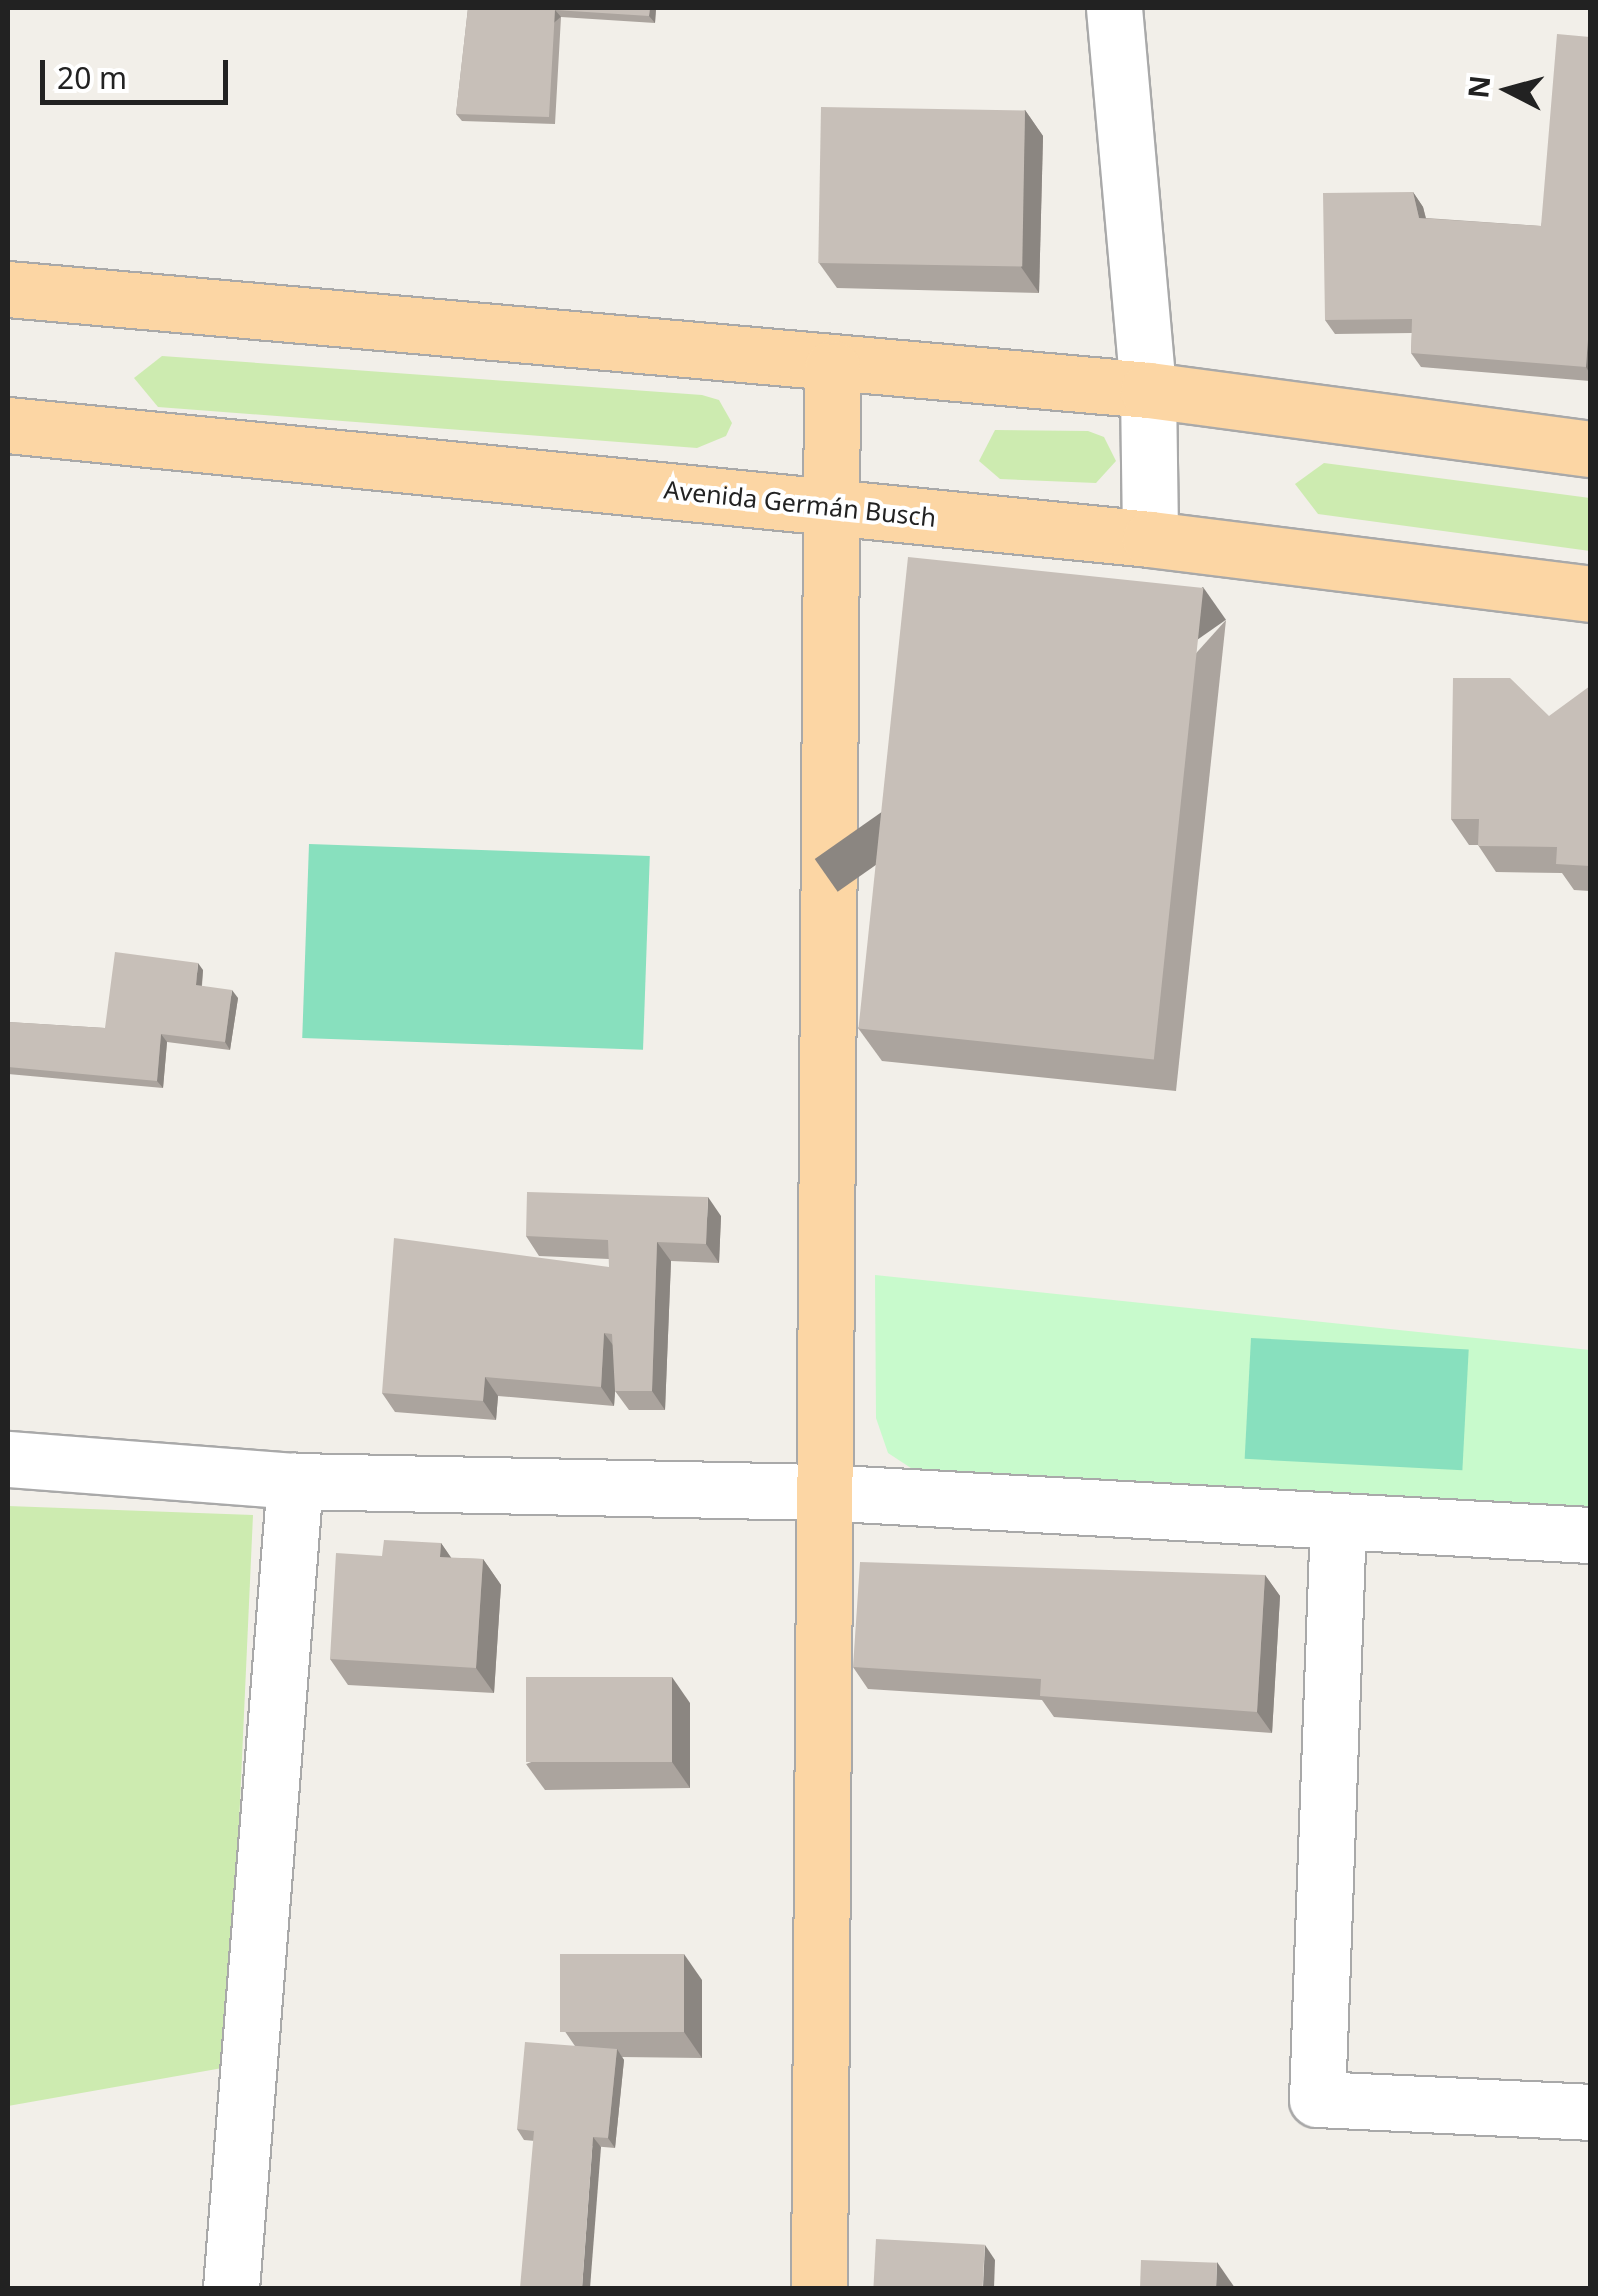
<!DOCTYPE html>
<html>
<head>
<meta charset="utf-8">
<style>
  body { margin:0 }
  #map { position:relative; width:1598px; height:2296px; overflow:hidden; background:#f2efe9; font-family:"Noto Sans",sans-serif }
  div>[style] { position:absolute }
  .grass>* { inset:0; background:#cdebb0 }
  .park>* { inset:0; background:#c8facc }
  .pitch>* { inset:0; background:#88e0be; transform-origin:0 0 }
  .roads { filter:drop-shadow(2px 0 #a9a9a9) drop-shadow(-2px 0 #a9a9a9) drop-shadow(0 2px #a9a9a9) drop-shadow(0 -2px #a9a9a9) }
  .minor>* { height:55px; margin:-27.5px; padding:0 27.5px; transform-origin:27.5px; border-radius:27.5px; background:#fff }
  .major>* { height:55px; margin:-27.5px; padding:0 27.5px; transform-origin:27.5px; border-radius:27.5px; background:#fcd6a4 }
  .wall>* { inset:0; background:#aba49e }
  .shaded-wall>* { inset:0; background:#8b8681; transform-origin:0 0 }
  .building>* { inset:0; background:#c7bfb8; transform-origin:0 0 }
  span { translate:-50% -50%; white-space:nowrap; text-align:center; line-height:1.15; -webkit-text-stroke:8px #fff; paint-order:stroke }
  .street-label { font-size:25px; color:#222 }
  .frame { position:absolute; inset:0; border:10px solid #222; pointer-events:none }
  .north { position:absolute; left:1458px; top:40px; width:100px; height:100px; -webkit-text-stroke:8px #fff; paint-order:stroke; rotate:276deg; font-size:28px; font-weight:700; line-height:40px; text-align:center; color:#222 }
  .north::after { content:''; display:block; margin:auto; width:35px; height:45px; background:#222; clip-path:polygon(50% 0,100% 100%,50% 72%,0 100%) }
  .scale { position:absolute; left:40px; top:60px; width:188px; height:45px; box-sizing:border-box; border:5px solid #222; border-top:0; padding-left:12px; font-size:30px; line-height:35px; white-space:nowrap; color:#222; -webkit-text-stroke:8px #fff; paint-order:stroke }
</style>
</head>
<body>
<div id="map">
  <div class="grass">
    <div style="clip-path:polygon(162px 356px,702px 395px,719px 400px,732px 423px,726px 436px,697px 448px,158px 407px,134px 378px)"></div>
    <div style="clip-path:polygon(995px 430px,1088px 431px,1104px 437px,1116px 461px,1096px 483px,1000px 479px,979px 461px)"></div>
    <div style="clip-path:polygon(1324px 463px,1590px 498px,1590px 551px,1318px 514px,1295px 484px)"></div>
    <div style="clip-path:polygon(8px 1506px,253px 1515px,228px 2067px,8px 2106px)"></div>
  </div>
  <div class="park">
    <div style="clip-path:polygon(875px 1275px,1590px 1350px,1590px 1513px,917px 1472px,888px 1453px,876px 1418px)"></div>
  </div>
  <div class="pitch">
    <div style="left:309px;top:844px;width:341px;height:194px;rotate:2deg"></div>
    <div style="left:1251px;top:1338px;width:218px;height:121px;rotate:3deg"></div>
  </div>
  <div class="roads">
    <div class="minor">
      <div style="left:1114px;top:8px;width:384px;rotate:84.9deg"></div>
      <div style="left:1148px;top:390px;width:149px;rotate:89.2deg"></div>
      <div style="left:8px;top:1459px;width:288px;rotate:4.4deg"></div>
      <div style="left:295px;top:1481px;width:525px;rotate:1.2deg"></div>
      <div style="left:820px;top:1492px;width:771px;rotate:3.2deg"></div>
      <div style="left:1338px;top:1521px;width:578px;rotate:92.08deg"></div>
      <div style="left:1317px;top:2099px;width:273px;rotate:2.7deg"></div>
      <div style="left:231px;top:2288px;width:810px;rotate:-85.47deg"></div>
    </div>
    <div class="major">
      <div style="left:8px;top:289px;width:1144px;rotate:5.06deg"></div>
      <div style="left:1148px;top:390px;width:446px;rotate:7.6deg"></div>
      <div style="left:8px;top:425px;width:1148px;rotate:5.7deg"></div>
      <div style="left:1150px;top:539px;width:443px;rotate:7.1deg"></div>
      <div style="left:819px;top:2288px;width:1920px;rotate:-89.61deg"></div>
    </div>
  </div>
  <div class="wall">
    <div style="clip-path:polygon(468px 8px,656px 8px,655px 23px,561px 17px,555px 124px,462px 121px,456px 114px)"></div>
    <div style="clip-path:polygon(1590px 37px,1590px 381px,1421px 367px,1411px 353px,1412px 333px,1335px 334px,1325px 320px,1413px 192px,1423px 207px,1426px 218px,1541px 226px)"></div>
    <div style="clip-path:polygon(1025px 110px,1043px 136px,1039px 293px,837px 288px,819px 263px)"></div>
    <div style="clip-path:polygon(1226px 620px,1176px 1091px,882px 1061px,858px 1028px)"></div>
    <div style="clip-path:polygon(1590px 686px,1590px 891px,1574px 890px,1562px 873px,1496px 872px,1478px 845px,1469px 845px,1451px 819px)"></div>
    <div style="clip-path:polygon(203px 970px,202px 986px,238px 998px,230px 1050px,167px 1042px,163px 1088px,8px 1074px,8px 1022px,105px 1028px)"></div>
    <div style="clip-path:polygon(721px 1216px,719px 1263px,671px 1261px,665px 1410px,629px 1410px,615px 1391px,615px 1388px,614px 1406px,498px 1396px,496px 1420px,395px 1412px,382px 1393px,609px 1267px,609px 1259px,539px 1256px,526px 1236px)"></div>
    <div style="clip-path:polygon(441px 1543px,451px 1558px,483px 1559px,501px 1585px,494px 1693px,348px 1685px,330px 1659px,382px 1556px)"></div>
    <div style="clip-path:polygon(1265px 1575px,1280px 1596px,1272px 1733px,1054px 1717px,1042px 1700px,868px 1689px,853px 1667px)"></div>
    <div style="clip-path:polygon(690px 1703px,690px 1788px,545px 1790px,526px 1764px)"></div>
    <div style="clip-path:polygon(702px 1980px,702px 2058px,622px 2057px,624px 2060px,615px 2148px,524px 2140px,517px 2129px,575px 2046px,564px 2030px)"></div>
  </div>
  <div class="shaded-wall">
    <div style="clip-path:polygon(650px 8px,656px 8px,655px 23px,649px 16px)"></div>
    <div style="left:555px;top:10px;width:9px;height:107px;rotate:49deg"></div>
    <div style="clip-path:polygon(1025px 110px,1043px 136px,1039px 293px,1021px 267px)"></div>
    <div style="clip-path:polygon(1413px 192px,1423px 207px,1429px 232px,1419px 218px)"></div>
    <div style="clip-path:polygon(1590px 311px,1590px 374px,1586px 367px)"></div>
    <div style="left:1203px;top:587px;width:40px;height:474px;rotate:55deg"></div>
    <div style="clip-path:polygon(198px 963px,203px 970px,201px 993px,196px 985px)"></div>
    <div style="clip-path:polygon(232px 990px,238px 998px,230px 1050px,225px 1042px)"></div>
    <div style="clip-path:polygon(161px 1034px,167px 1042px,163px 1088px,157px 1081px)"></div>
    <div style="clip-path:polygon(708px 1197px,721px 1216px,719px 1263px,706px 1244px)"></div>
    <div style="clip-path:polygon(657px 1242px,671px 1261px,665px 1410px,652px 1391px)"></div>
    <div style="clip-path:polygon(604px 1333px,618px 1352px,614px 1406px,601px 1387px)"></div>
    <div style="clip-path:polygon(485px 1377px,498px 1396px,496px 1420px,483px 1401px)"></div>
    <div style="clip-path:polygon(441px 1543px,459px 1569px,440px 1557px)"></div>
    <div style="clip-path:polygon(483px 1559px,501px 1585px,494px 1693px,476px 1668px)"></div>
    <div style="clip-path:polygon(1265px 1575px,1280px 1596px,1272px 1733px,1257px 1712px)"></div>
    <div style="clip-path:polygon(672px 1677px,690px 1703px,690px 1788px,672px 1762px)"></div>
    <div style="clip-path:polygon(684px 1954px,702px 1980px,702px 2058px,684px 2032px)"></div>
    <div style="clip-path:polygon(617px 2049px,624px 2060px,615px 2148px,608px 2138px)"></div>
    <div style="clip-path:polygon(593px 2137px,601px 2147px,590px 2288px,582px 2288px)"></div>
    <div style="clip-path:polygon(985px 2245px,995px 2260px,994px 2288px,983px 2288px)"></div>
    <div style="clip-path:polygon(1217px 2262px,1235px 2288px,1216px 2288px)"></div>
  </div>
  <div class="building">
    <div style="clip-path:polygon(468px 8px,650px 8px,649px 16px,555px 10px,549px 117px,456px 114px)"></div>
    <div style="clip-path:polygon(1557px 34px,1590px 37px,1590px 311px,1586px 367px,1411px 353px,1412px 319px,1325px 320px,1323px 193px,1413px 192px,1419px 218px,1541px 226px)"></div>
    <div style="left:821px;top:107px;width:204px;height:156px;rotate:1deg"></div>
    <div style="left:908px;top:557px;width:297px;height:474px;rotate:6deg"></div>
    <div style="clip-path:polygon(1453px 678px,1510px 678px,1549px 716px,1590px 686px,1590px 866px,1556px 864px,1557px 847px,1478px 846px,1479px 819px,1451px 819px)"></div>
    <div style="clip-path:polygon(115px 952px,198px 963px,196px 985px,232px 990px,225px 1042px,161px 1034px,157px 1081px,8px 1067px,8px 1022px,105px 1028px)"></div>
    <div style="clip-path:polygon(527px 1192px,708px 1197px,706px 1244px,657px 1242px,652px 1391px,615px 1391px,612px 1334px,604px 1333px,601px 1387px,485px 1377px,483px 1401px,382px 1393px,394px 1238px,609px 1267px,608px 1240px,526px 1236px)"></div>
    <div style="clip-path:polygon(384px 1540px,441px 1543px,440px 1557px,483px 1559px,476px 1668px,330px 1659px,336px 1553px,382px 1556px)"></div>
    <div style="clip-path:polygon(860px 1562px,1265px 1575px,1257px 1712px,1040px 1696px,1041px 1679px,853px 1667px)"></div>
    <div style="left:672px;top:1677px;width:85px;height:146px;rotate:90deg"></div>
    <div style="left:684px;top:1954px;width:78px;height:124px;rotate:90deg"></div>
    <div style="clip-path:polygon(525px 2042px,617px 2049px,608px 2138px,593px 2137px,582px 2288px,520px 2288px,534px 2131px,517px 2129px)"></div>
    <div style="left:876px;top:2239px;width:109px;height:49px;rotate:3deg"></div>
    <div style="left:1141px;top:2260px;width:76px;height:28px;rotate:2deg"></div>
  </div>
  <div class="street-label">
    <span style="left:800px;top:503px;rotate:6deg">Avenida Germán Busch</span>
  </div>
  <div class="frame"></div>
  <div class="north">N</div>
  <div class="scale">20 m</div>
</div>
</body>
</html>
